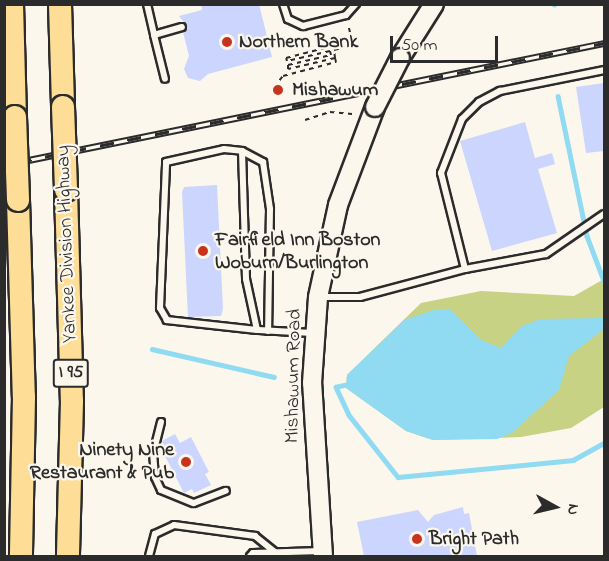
<!DOCTYPE html>
<html>
<head>
<meta charset="utf-8">
<style>
  body { margin:0 }
  #map { position:relative; width:609px; height:561px; overflow:hidden; background:#fbf7ec; font-family:"Indie Flower",sans-serif }
  div>[style] { position:absolute }
  .green>* { inset:0; background:#c7d285 }
  .water>* { inset:0; background:#90daf2 }
  .stream>* { height:4.5px; margin:-2.25px; padding:0 2.25px; transform-origin:2.25px; border-radius:2.25px; background:#90daf2 }
  .building>* { inset:0; background:#cbd5fd }
  .path>* { height:2px; margin-top:-1px; transform-origin:0; background:repeating-linear-gradient(90deg,#2b2b2b 0 4.5px,transparent 0 9px) }
  .roads { filter:drop-shadow(2px 0 #2b2b2b) drop-shadow(-2px 0 #2b2b2b) drop-shadow(0 2px #2b2b2b) drop-shadow(0 -2px #2b2b2b) }
  .lane>* { height:6px; margin:-3px; padding:0 3px; transform-origin:3px; border-radius:3px; background:#fbf7ec }
  .secondary>* { height:18px; margin:-9px; padding:0 9px; transform-origin:9px; border-radius:9px; background:#fbf7ec }
  .highway>* { height:22px; margin:-11px; padding:0 11px; transform-origin:11px; border-radius:11px; background:#fedd96 }
  .rail>* { height:7px; margin-top:-3.5px; transform-origin:0; background:repeating-linear-gradient(90deg,#fbf7ec 0 14px,#2b2b2b 0 28px); box-sizing:border-box; border-block:2px solid #2b2b2b }
  .bridges { filter:drop-shadow(2px 0 #2b2b2b) drop-shadow(-2px 0 #2b2b2b) drop-shadow(0 2px #2b2b2b) drop-shadow(0 -2px #2b2b2b) }
  .secondary-bridge>* { height:18px; margin:-9px; padding:0 9px; transform-origin:9px; border-radius:9px; background:#fbf7ec }
  .highway-bridge>* { height:22px; margin:-11px; padding:0 11px; transform-origin:11px; border-radius:11px; background:#fedd96 }
  .dots>* { width:16px; height:16px; translate:-50% -50%; box-sizing:border-box; border:3px solid #fbf7ec; border-radius:50% }
  span { translate:-50% -50%; white-space:nowrap; text-align:center; line-height:1.15; -webkit-text-stroke:4.5px #fbf7ec; paint-order:stroke }
  .shield-label span { padding:2px 4px; background:#fbf7ec; border:2px solid; border-radius:4px; -webkit-text-stroke-width:0 }
  .shield-label { font-size:18px; color:#2b2b2b; font-weight:700 }
  .poi-label { font-size:20px; color:#2b2b2b; font-weight:700 }
  .left { translate:0 -50%; text-align:left }
  .right { translate:-100% -50%; text-align:right }
  .street-label { font-size:20px; color:#2b2b2b }
  .frame { position:absolute; inset:0; border:6px solid #2b2b2b; pointer-events:none }
  .north { position:absolute; left:525px; top:477px; width:60px; height:60px; -webkit-text-stroke:4px #fbf7ec; paint-order:stroke; rotate:98deg; font-size:16px; font-weight:700; line-height:24px; text-align:center; color:#2b2b2b }
  .north::after { content:''; display:block; margin:auto; width:21px; height:27px; background:#2b2b2b; clip-path:polygon(50% 0,100% 100%,50% 72%,0 100%) }
  .scale { position:absolute; left:390px; top:36px; width:108px; height:27px; box-sizing:border-box; border:3px solid #2b2b2b; border-top:0; padding-left:8px; font-size:18px; line-height:21px; white-space:nowrap; color:#2b2b2b; -webkit-text-stroke:4px #fbf7ec; paint-order:stroke }
</style>
</head>
<body>
<div id="map">
  <div class="green">
    <div style="clip-path:polygon(604px 279px,604px 407px,571px 428px,521px 437px,433px 440px,406px 431px,346px 388px,347px 375px,421px 303px,481px 291px,574px 296px)"></div>
  </div>
  <div class="water">
    <div style="clip-path:polygon(437px 309px,451px 310px,481px 340px,501px 348px,522px 326px,541px 319px,603px 318px,604px 329px,569px 356px,559px 390px,512px 433px,497px 439px,433px 440px,406px 431px,346px 388px,347px 375px,404px 320px)"></div>
  </div>
  <div class="stream">
    <div style="left:554px;top:5px;width:1px;rotate:-90deg"></div>
    <div style="left:558px;top:96px;width:143px;rotate:78.3deg"></div>
    <div style="left:587px;top:236px;width:48px;rotate:69.3deg"></div>
    <div style="left:152px;top:349px;width:125px;rotate:12.9deg"></div>
    <div style="left:352px;top:384px;width:16px;rotate:169deg"></div>
    <div style="left:336px;top:387px;width:31px;rotate:65deg"></div>
    <div style="left:349px;top:415px;width:79px;rotate:51.7deg"></div>
    <div style="left:398px;top:477px;width:176px;rotate:-5.5deg"></div>
    <div style="left:573px;top:460px;width:35px;rotate:-29deg"></div>
  </div>
  <div class="building">
    <div style="clip-path:polygon(201px 4px,259px 4px,272px 57px,208px 74px,200px 81px,188px 78px,184px 69px,189px 56px,183px 32px,187px 26px,179px 16px,202px 10px)"></div>
    <div style="clip-path:polygon(604px 83px,604px 151px,586px 153px,576px 87px)"></div>
    <div style="clip-path:polygon(525px 122px,535px 158px,552px 153px,555px 164px,538px 169px,557px 233px,492px 251px,460px 141px)"></div>
    <div style="clip-path:polygon(217px 185px,223px 309px,221px 316px,188px 317px,182px 192px,184px 187px)"></div>
    <div style="clip-path:polygon(175px 434px,180px 443px,191px 437px,209px 472px,205px 474px,211px 485px,194px 493px,192px 489px,184px 493px,163px 452px,166px 450px,162px 441px)"></div>
    <div style="clip-path:polygon(463px 507px,464px 514px,469px 513px,477px 556px,364px 556px,357px 522px,418px 510px,428px 522px,434px 515px)"></div>
  </div>
  <div class="path">
    <div style="left:335px;top:58px;width:8px;rotate:-97deg"></div>
    <div style="left:334px;top:50px;width:20px;rotate:-15deg"></div>
    <div style="left:353px;top:45px;width:4px;rotate:-104deg"></div>
    <div style="left:274px;top:87px;width:14px;rotate:-51deg"></div>
    <div style="left:283px;top:76px;width:55px;rotate:-14.8deg"></div>
    <div style="left:336px;top:62px;width:4px;rotate:-104deg"></div>
    <div style="left:335px;top:58px;width:48px;rotate:166.8deg"></div>
    <div style="left:288px;top:69px;width:4px;rotate:-90deg"></div>
    <div style="left:288px;top:65px;width:44px;rotate:-13.1deg"></div>
    <div style="left:331px;top:55px;width:4px;rotate:-104deg"></div>
    <div style="left:330px;top:51px;width:44px;rotate:166.9deg"></div>
    <div style="left:287px;top:61px;width:3px;rotate:-108deg"></div>
    <div style="left:286px;top:58px;width:68px;rotate:-14.4deg"></div>
    <div style="left:352px;top:41px;width:17px;rotate:-103deg"></div>
    <div style="left:305px;top:120px;width:26px;rotate:-18deg"></div>
    <div style="left:330px;top:112px;width:25px;rotate:5deg"></div>
  </div>
  <div class="roads">
    <div class="lane">
      <div style="left:147px;top:4px;width:32px;rotate:77deg"></div>
      <div style="left:154px;top:35px;width:29px;rotate:-16deg"></div>
      <div style="left:283px;top:4px;width:16px;rotate:72deg"></div>
      <div style="left:288px;top:19px;width:17px;rotate:25deg"></div>
      <div style="left:303px;top:26px;width:44px;rotate:-14.3deg"></div>
      <div style="left:346px;top:15px;width:15px;rotate:-48deg"></div>
      <div style="left:154px;top:35px;width:45px;rotate:76deg"></div>
      <div style="left:242px;top:151px;width:24px;rotate:28deg"></div>
      <div style="left:263px;top:162px;width:48px;rotate:81.5deg"></div>
      <div style="left:270px;top:209px;width:122px;rotate:90.9deg"></div>
      <div style="left:465px;top:269px;width:99px;rotate:-104deg"></div>
      <div style="left:441px;top:173px;width:58px;rotate:-68.7deg"></div>
      <div style="left:462px;top:119px;width:24px;rotate:-45deg"></div>
      <div style="left:479px;top:102px;width:24px;rotate:-28deg"></div>
      <div style="left:500px;top:91px;width:106px;rotate:-11.4deg"></div>
      <div style="left:321px;top:297px;width:39px"></div>
      <div style="left:360px;top:297px;width:109px;rotate:-14.9deg"></div>
      <div style="left:465px;top:269px;width:82px;rotate:-10.5deg"></div>
      <div style="left:546px;top:254px;width:70px;rotate:-34.6deg"></div>
      <div style="left:257px;top:330px;width:91px;rotate:-173.7deg"></div>
      <div style="left:167px;top:320px;width:14px;rotate:-120deg"></div>
      <div style="left:160px;top:308px;width:146px;rotate:-87.6deg"></div>
      <div style="left:166px;top:162px;width:59px;rotate:-12.6deg"></div>
      <div style="left:224px;top:149px;width:18px;rotate:6deg"></div>
      <div style="left:242px;top:151px;width:128px;rotate:88.2deg"></div>
      <div style="left:246px;top:279px;width:52px;rotate:77.8deg"></div>
      <div style="left:257px;top:330px;width:57px;rotate:3deg"></div>
      <div style="left:161px;top:422px;width:32px;rotate:104deg"></div>
      <div style="left:153px;top:453px;width:24px;rotate:85deg"></div>
      <div style="left:155px;top:477px;width:14px;rotate:65deg"></div>
      <div style="left:161px;top:490px;width:35px;rotate:22deg"></div>
      <div style="left:194px;top:503px;width:34px;rotate:-21deg"></div>
      <div style="left:149px;top:556px;width:23px;rotate:-75deg"></div>
      <div style="left:155px;top:534px;width:21px;rotate:-25deg"></div>
      <div style="left:174px;top:525px;width:82px;rotate:7.7deg"></div>
      <div style="left:255px;top:536px;width:26px;rotate:39deg"></div>
      <div style="left:250px;top:556px;width:4px;rotate:-45deg"></div>
      <div style="left:253px;top:553px;width:69px;rotate:-1.7deg"></div>
    </div>
    <div class="secondary">
      <div style="left:400px;top:58px;width:64px;rotate:-57.8deg"></div>
      <div style="left:323px;top:556px;width:173px;rotate:-93.6deg"></div>
      <div style="left:312px;top:383px;width:86px;rotate:-86deg"></div>
      <div style="left:318px;top:297px;width:94px;rotate:-77.7deg"></div>
      <div style="left:338px;top:205px;width:105px;rotate:-69.3deg"></div>
    </div>
    <div class="highway">
      <div style="left:12px;top:4px;width:113px;rotate:88.5deg"></div>
      <div style="left:60px;top:4px;width:103px;rotate:88.3deg"></div>
      <div style="left:66px;top:190px;width:211px;rotate:88.4deg"></div>
      <div style="left:72px;top:401px;width:155px;rotate:91.5deg"></div>
      <div style="left:18px;top:200px;width:197px;rotate:88.3deg"></div>
      <div style="left:24px;top:397px;width:159px;rotate:91.1deg"></div>
    </div>
  </div>
  <div class="rail">
    <div style="left:4px;top:165px;width:612px;rotate:-11.49deg"></div>
  </div>
  <div class="bridges">
    <div class="secondary-bridge">
      <div style="left:375px;top:107px;width:55px;rotate:-63deg"></div>
    </div>
    <div class="highway-bridge">
      <div style="left:63px;top:107px;width:83px;rotate:87.9deg"></div>
      <div style="left:15px;top:117px;width:83px;rotate:87.9deg"></div>
    </div>
  </div>
  <div class="dots">
    <div style="left:227px;top:42px;background:#c8321e"></div>
    <div style="left:278px;top:90px;background:#c8321e"></div>
    <div style="left:203px;top:251px;background:#c8321e"></div>
    <div style="left:186px;top:462px;background:#c8321e"></div>
    <div style="left:417px;top:539px;background:#c8321e"></div>
  </div>
  <div class="shield-label">
    <span style="left:71px;top:373px">I 95</span>
  </div>
  <div class="poi-label">
    <span class="left" style="left:239px;top:42px">Northern Bank</span>
    <span class="left" style="left:292px;top:90px">Mishawum</span>
    <span class="left" style="left:215px;top:252px">Fairfield Inn Boston<br>Woburn/Burlington</span>
    <span class="right" style="left:174px;top:462px">Ninety Nine<br>Restaurant &amp; Pub</span>
    <span class="left" style="left:429px;top:539px">Bright Path</span>
  </div>
  <div class="street-label">
    <span style="left:67px;top:244px;rotate:-92deg">Yankee Division Highway</span>
    <span style="left:294px;top:376px;rotate:-89deg">Mishawum Road</span>
  </div>
  <div class="frame"></div>
  <div class="north">N</div>
  <div class="scale">50 m</div>
</div>
</body>
</html>
